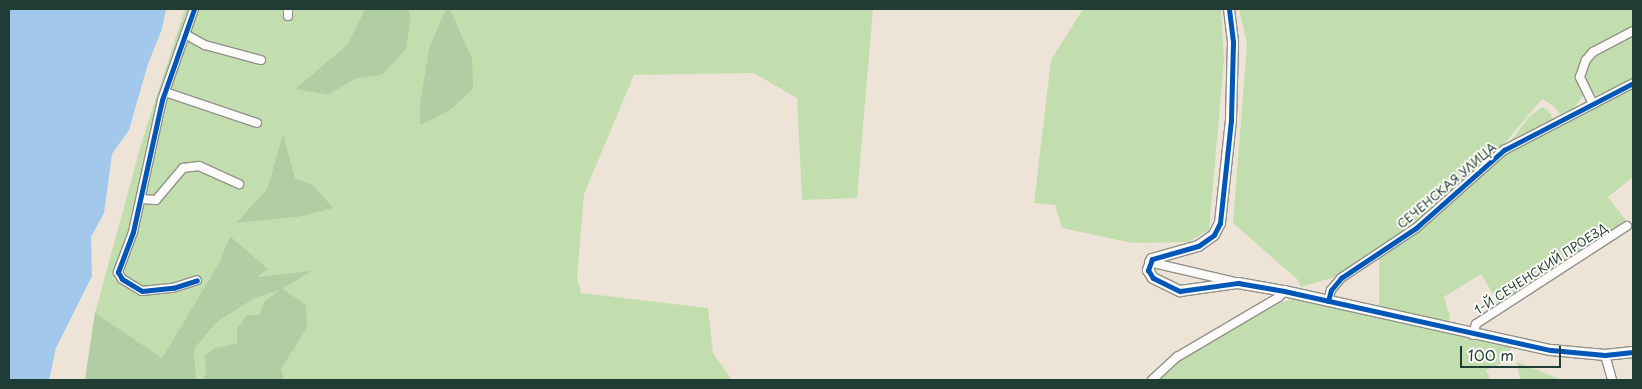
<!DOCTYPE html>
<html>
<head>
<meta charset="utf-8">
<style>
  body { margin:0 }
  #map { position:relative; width:1642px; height:389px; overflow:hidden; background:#ede4d7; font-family:"Playpen Sans",sans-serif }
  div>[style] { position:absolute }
  .green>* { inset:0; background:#c3deae }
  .forest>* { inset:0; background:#b1cda3 }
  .water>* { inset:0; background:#a2c9eb }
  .roads { filter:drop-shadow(1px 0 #91928a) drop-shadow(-1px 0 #91928a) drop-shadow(0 1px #91928a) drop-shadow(0 -1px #91928a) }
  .minor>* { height:8px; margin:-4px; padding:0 4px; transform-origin:4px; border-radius:4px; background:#fcfbf9 }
  .tertiary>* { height:10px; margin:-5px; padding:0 5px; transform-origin:5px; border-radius:5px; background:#fcfbf9 }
  .cycleway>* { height:5px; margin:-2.5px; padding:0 2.5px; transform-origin:2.5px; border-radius:2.5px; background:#0057b8 }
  span { translate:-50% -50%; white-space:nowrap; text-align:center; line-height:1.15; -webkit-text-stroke:4px #fdfcf7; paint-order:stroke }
  .street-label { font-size:12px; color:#1f3d34 }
  .frame { position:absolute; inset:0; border:10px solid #1f3d34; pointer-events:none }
  .scale { position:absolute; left:1460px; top:346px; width:101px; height:22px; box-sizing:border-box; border:2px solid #1f3d34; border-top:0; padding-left:6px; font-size:15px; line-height:18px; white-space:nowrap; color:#1f3d34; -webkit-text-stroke:4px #fdfcf7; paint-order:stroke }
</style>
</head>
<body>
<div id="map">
  <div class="green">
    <div style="clip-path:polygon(evenodd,185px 9px,365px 9px,347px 45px,296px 89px,328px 95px,355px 79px,382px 75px,411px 16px,408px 9px,446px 9px,429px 47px,420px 103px,421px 125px,472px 58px,450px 9px,873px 9px,857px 198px,802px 200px,797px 98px,754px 73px,634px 75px,584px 194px,577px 278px,581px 293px,708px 308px,713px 353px,732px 380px,284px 380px,280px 369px,307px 328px,259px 316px,237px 329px,237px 344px,202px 380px,196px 380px,194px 349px,217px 322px,255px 298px,283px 289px,311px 272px,255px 277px,267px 269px,230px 236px,219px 263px,162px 358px,85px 380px,95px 313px,142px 141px,185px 9px,283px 135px,295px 178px,313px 185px,297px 217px,236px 223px,267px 189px,283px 135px)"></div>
    <div style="clip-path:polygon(1083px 9px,1221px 9px,1224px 60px,1209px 230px,1188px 242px,1132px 243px,1062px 228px,1055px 205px,1034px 203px,1051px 60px)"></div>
    <div style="clip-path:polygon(1239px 9px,1633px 9px,1633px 28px,1584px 59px,1577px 71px,1583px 96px,1569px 114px,1561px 116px,1554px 106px,1542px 99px,1496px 153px,1414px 226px,1339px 276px,1301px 287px,1297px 279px,1233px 223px,1247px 44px)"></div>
    <div style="clip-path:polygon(1633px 33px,1633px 80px,1596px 96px,1585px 80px,1587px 62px,1594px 53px)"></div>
    <div style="clip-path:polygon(1633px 86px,1633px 177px,1608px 197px,1628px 223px,1499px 304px,1481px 274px,1444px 297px,1450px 317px,1448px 324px,1379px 307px,1379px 257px,1506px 152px)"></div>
    <div style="clip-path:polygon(1542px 107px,1548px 110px,1554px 121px,1507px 146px,1529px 117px)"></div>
    <div style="clip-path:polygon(1293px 299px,1511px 348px,1508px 360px,1486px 370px,1491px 380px,1158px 380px,1179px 360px,1272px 305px)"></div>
    <div style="clip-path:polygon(1517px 362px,1562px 380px,1520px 380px)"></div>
  </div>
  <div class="forest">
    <div style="clip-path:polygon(365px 9px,408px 9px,411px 16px,406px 49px,382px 75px,355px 79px,328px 95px,295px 89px,347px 45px)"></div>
    <div style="clip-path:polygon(446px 9px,450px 9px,472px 58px,473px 89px,450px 110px,420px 125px,420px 103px,429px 47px)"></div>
    <div style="clip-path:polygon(283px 134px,295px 178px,313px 185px,333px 208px,297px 217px,236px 223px,267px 189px)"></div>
    <div style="clip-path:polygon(230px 236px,268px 269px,257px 277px,312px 271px,283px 289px,306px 305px,307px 328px,281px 369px,284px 380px,202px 380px,206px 374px,205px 356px,215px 348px,237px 344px,237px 329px,247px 315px,259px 315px,265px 301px,280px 290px,255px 298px,217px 322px,194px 349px,196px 380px,85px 380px,95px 313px,162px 358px,219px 263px)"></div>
  </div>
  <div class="water">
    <div style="clip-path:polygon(9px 9px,166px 9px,162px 29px,148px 64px,129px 130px,112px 154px,104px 213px,91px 237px,92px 276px,56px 348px,49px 380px,9px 380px)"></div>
  </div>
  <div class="roads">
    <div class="minor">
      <div style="left:194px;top:9px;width:96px;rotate:109.4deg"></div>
      <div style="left:162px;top:100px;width:135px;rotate:102.4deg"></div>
      <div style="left:133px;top:232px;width:43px;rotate:110.6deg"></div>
      <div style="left:118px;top:272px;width:8px;rotate:60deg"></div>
      <div style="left:122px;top:279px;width:23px;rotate:31deg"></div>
      <div style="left:142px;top:291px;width:31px;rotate:-6deg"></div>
      <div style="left:173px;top:288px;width:25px;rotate:-18deg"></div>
      <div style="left:288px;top:16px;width:7px;rotate:-90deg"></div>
      <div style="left:185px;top:34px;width:23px;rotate:29deg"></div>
      <div style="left:205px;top:45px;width:58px;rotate:15deg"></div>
      <div style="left:165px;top:92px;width:97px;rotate:18.6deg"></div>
      <div style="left:1593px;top:104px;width:30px;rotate:-116deg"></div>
      <div style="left:1580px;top:77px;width:18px;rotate:-71deg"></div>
      <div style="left:1586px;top:60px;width:11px;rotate:-49deg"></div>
      <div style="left:1593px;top:52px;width:45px;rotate:-27.7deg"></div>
      <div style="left:141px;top:199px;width:15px;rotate:4deg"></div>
      <div style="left:156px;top:200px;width:42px;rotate:-49.8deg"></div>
      <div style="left:183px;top:168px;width:16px;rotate:-7deg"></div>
      <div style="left:199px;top:166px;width:44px;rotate:24.2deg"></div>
      <div style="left:1149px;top:262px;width:88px;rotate:13.1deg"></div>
      <div style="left:1328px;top:301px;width:11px;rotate:-75deg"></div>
      <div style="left:1331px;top:290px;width:16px;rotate:-50deg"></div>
      <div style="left:1341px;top:278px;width:90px;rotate:-33.7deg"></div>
      <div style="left:1416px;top:228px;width:118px;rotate:-41.6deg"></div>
      <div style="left:1504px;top:150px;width:145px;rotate:-27.4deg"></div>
      <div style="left:1473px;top:335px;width:11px;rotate:-75deg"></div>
      <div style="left:1476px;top:324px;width:180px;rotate:-33deg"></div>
      <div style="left:1605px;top:355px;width:26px;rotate:74deg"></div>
      <div style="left:1152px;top:380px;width:34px;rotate:-43deg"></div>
      <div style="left:1177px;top:357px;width:118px;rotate:-30.5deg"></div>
      <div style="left:1279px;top:297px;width:8px;rotate:-50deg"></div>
    </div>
    <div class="tertiary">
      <div style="left:1229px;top:9px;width:33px;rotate:83deg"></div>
      <div style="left:1233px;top:42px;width:78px;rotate:91.5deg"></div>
      <div style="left:1231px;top:120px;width:104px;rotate:96.1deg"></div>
      <div style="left:1220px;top:223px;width:13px;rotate:117deg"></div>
      <div style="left:1214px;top:235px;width:19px;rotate:145deg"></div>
      <div style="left:1198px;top:246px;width:48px;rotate:164.2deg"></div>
      <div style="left:1152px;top:259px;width:12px;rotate:110deg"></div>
      <div style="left:1148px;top:270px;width:9px;rotate:58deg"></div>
      <div style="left:1153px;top:278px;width:30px;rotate:26deg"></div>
      <div style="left:1180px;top:291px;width:59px;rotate:-7.9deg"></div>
      <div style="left:1238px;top:283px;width:47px;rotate:9.9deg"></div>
      <div style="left:1284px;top:291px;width:273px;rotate:12.5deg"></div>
      <div style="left:1551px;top:350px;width:54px;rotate:5.3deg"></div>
      <div style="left:1605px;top:355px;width:28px;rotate:-6deg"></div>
    </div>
  </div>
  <div class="cycleway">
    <div style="left:194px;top:9px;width:96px;rotate:109.4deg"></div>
    <div style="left:162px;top:100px;width:135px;rotate:102.4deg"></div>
    <div style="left:133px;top:232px;width:43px;rotate:110.6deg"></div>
    <div style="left:118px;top:272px;width:8px;rotate:60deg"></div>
    <div style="left:122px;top:279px;width:23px;rotate:31deg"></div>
    <div style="left:142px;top:291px;width:31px;rotate:-6deg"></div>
    <div style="left:173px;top:288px;width:25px;rotate:-18deg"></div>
    <div style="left:1229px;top:9px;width:33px;rotate:83deg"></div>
    <div style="left:1233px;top:42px;width:78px;rotate:91.5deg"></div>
    <div style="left:1231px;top:120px;width:104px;rotate:96.1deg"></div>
    <div style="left:1220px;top:223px;width:13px;rotate:117deg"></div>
    <div style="left:1214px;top:235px;width:19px;rotate:145deg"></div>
    <div style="left:1198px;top:246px;width:48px;rotate:164.2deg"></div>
    <div style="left:1152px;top:259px;width:12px;rotate:110deg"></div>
    <div style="left:1148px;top:270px;width:9px;rotate:58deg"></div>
    <div style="left:1153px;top:278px;width:30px;rotate:26deg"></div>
    <div style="left:1180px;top:291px;width:59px;rotate:-7.9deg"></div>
    <div style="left:1238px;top:283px;width:47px;rotate:9.9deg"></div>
    <div style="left:1284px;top:291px;width:273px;rotate:12.5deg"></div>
    <div style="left:1551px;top:350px;width:54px;rotate:5.3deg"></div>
    <div style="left:1605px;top:355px;width:28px;rotate:-6deg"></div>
    <div style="left:1328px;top:301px;width:11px;rotate:-75deg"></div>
    <div style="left:1331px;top:290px;width:16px;rotate:-50deg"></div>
    <div style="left:1341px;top:278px;width:90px;rotate:-33.7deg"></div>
    <div style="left:1416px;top:228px;width:118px;rotate:-41.6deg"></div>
    <div style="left:1504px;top:150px;width:145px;rotate:-27.4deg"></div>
  </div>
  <div class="street-label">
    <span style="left:1447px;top:186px;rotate:-40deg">СЕЧЕНСКАЯ УЛИЦА</span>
    <span style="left:1541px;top:269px;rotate:-33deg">1-Й СЕЧЕНСКИЙ ПРОЕЗД</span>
  </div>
  <div class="frame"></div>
  <div class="scale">100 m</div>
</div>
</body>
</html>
